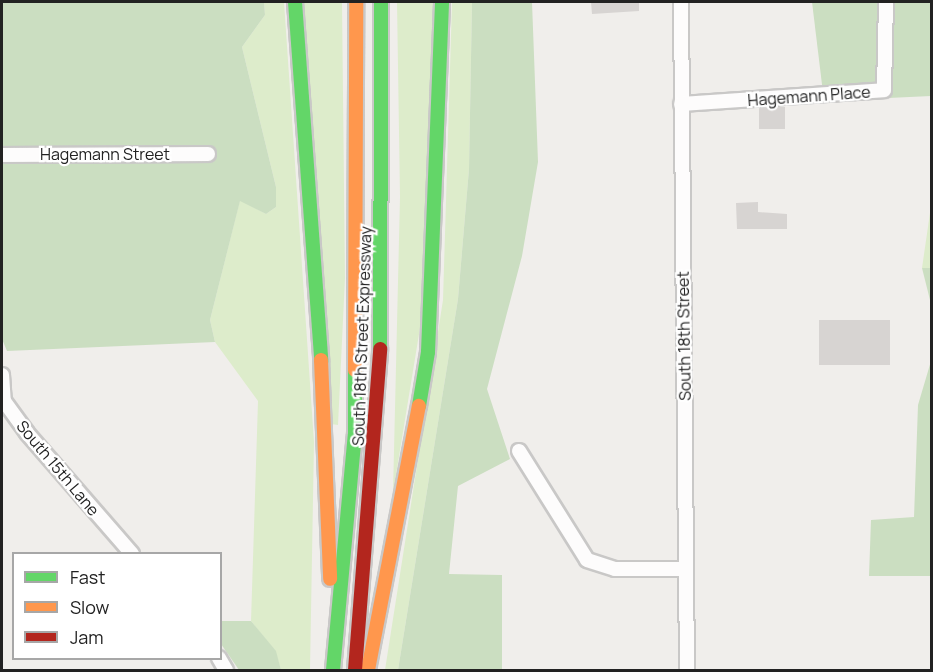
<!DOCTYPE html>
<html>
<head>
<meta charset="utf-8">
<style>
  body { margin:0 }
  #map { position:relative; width:933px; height:672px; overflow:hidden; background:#f0eeeb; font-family:Manrope,sans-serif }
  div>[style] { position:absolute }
  .grass>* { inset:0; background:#ddeccb }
  .forest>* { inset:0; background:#cbdec1 }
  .building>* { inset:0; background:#d7d4d2; transform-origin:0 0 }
  .roads { filter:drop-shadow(2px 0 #c9c8c7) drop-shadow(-2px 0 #c9c8c7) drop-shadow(0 2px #c9c8c7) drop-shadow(0 -2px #c9c8c7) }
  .street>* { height:14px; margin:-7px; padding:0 7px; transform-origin:7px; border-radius:7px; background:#fdfcfc }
  .fast>* { height:14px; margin:-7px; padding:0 7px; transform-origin:7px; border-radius:7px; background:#63d668 }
  .slow>* { height:14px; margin:-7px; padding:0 7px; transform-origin:7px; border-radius:7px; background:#ff974d }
  .jam>* { height:14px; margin:-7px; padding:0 7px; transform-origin:7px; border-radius:7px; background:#b3261e }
  span { translate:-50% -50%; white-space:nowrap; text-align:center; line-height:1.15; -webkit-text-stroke:4.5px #fff; paint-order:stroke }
  .street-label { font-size:16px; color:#222 }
  .frame { position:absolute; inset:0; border:3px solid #222; pointer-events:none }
  .legend { position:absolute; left:12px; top:552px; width:210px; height:108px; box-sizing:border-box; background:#fff; border:2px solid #a7a7a7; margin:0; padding:8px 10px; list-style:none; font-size:18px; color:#222 }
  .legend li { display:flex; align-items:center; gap:12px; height:30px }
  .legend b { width:30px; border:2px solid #a7a7a7 }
</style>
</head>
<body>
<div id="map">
  <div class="grass">
    <div style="clip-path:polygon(264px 2px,284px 2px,314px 442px,310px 670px,281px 670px,275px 651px,251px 621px,258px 401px,215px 342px,210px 320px,240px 200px,266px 214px,276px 207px,276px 187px,242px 47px,265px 15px)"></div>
    <div style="clip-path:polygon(302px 2px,342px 2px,345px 278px,338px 425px,331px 424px)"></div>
    <div style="clip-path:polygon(397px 2px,435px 2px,429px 273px,393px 493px,400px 197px)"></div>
    <div style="clip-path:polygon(452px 2px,472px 2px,469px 169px,458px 299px,398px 670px,385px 670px,443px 300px)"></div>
    <div style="clip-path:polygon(931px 206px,931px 268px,922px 268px)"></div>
  </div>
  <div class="forest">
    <div style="clip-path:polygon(2px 2px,264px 2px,265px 15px,242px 47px,276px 187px,276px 207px,266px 214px,240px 201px,210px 320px,215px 342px,7px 351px,2px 339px)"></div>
    <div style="clip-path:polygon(472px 2px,532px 2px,538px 162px,522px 256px,487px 389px,510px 459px,458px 486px,449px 574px,502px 575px,502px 670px,398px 670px,458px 299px,469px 169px)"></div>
    <div style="clip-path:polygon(812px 2px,931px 2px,931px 96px,824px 101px)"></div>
    <div style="clip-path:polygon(922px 268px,931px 268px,931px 304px)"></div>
    <div style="clip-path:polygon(931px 361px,931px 576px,869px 576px,871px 520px,914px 517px,918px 405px)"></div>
    <div style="clip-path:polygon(221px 621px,251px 621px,276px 651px,281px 670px,239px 670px,221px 644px)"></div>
  </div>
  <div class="building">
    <div style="clip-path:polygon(591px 2px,639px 2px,639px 11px,592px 14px)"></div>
    <div style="left:785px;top:107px;width:22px;height:26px;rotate:90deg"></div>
    <div style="clip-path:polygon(758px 202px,758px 212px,787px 214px,787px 229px,737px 229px,736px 203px)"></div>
    <div style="left:890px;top:320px;width:45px;height:71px;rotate:90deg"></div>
  </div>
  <div class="roads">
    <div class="street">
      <div style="left:681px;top:2px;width:668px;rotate:89.49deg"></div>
      <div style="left:681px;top:104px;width:203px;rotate:-3.9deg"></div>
      <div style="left:884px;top:90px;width:88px;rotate:-88.7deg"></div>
      <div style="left:2px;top:155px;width:206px;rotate:-0.3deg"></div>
      <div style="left:2px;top:375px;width:26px;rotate:86deg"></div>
      <div style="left:4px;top:401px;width:39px;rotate:54deg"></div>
      <div style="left:27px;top:433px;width:160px;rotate:49deg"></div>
      <div style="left:519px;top:451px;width:128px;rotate:58deg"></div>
      <div style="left:587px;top:560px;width:29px;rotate:18deg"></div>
      <div style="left:615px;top:569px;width:71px"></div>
      <div style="left:219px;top:658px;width:14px;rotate:60deg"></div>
    </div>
    <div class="fast">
      <div style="left:295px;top:2px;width:359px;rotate:85.8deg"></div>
      <div style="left:380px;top:349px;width:347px;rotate:-89.8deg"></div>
      <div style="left:419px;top:406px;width:55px;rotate:-80.5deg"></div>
      <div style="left:428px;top:352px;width:350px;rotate:-87.7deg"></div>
      <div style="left:333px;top:670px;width:236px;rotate:-84.7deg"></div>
      <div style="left:355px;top:435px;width:65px;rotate:-90deg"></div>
    </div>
    <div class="slow">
      <div style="left:321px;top:360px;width:219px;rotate:87.6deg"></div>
      <div style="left:355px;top:370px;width:368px;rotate:-89.8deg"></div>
      <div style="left:368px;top:670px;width:269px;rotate:-79.1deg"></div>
    </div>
    <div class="jam">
      <div style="left:355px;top:670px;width:322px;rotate:-85.5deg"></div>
    </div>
  </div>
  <div class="street-label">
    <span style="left:809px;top:96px;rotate:-4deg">Hagemann Place</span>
    <span style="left:105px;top:154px">Hagemann Street</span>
    <span style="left:362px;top:336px;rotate:-88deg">South 18th Street Expressway</span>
    <span style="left:684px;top:336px;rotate:-91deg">South 18th Street</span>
    <span style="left:58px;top:468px;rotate:50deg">South 15th Lane</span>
  </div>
  <div class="frame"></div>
  <ul class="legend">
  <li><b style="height:8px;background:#63d668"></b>Fast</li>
  <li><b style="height:8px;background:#ff974d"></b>Slow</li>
  <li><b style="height:8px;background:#b3261e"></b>Jam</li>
  </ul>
</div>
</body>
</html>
